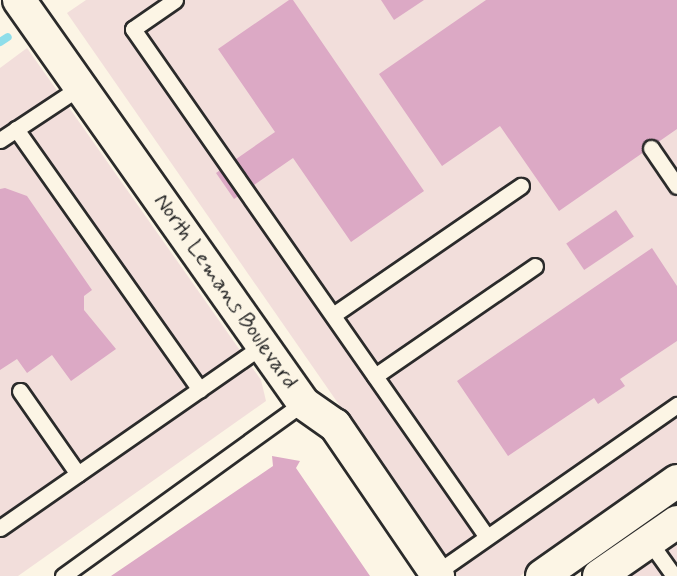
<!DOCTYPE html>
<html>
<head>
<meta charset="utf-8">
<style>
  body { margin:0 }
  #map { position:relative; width:677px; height:576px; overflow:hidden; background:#fcf5e5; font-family:Mynerve,sans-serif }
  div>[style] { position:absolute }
  .built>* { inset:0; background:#f2dedb }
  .stream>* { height:8px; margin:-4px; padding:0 4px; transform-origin:4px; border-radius:4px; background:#8edeea }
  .building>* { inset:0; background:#dca9c5; transform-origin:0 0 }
  .roads { filter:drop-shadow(2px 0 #2b2b2b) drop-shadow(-2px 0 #2b2b2b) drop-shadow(0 2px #2b2b2b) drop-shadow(0 -2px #2b2b2b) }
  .lane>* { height:15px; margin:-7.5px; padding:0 7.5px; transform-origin:7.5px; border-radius:7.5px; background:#fcf5e5 }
  .street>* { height:32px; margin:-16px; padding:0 16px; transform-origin:16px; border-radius:16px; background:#fcf5e5 }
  span { translate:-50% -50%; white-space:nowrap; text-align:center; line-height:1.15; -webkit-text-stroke:5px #fcf5e5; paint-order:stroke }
  .street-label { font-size:22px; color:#2b2b2b }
</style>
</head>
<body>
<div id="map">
  <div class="built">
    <div style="clip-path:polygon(86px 0,677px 0,677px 466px,520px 576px,458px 576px,67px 13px)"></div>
    <div style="clip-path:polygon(27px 48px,261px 380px,266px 401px,18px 576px,0 576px,0 68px)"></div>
    <div style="clip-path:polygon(677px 537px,677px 576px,622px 576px)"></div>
  </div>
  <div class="stream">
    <div style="left:0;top:42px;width:9px;rotate:-32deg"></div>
  </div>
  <div class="building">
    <div style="clip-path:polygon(289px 0,293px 0,424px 191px,351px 242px,293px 158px,234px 199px,216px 173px,275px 132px,218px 49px)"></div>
    <div style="clip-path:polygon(381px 0,424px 0,394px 20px)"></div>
    <div style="clip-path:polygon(486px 0,677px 0,677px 129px,559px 211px,500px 126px,442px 166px,379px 74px)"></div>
    <div style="clip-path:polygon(5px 188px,27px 196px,92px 290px,84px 296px,84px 310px,116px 349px,71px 381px,52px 355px,27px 373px,17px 359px,0 370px,0 189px)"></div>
    <div style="left:616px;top:210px;width:32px;height:60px;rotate:56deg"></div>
    <div style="clip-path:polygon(652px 248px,677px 286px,677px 341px,620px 379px,625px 386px,598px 404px,594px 398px,508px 456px,457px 381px)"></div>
    <div style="clip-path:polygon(272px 456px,300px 461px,296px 468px,370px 576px,111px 576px,273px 466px)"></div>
  </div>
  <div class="roads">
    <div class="lane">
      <div style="left:175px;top:0;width:51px;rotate:145.4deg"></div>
      <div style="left:133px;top:29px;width:619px;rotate:55.13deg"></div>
      <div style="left:16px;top:129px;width:319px;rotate:54.8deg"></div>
      <div style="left:0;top:140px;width:96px;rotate:-33.5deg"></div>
      <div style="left:651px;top:148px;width:46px;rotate:55.6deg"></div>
      <div style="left:333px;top:315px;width:228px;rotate:-34.5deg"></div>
      <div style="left:375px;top:376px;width:194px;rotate:-34.5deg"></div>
      <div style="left:20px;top:391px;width:101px;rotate:55.1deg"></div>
      <div style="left:0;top:528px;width:319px;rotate:-34.8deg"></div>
      <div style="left:649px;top:541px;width:43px;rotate:54.5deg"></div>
      <div style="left:436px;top:573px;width:294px;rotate:-34.9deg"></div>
      <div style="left:63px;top:576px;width:296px;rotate:-35.8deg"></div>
    </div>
    <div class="street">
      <div style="left:19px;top:0;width:493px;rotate:54.8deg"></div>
      <div style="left:303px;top:403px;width:39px;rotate:35deg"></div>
      <div style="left:335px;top:425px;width:183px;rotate:55.7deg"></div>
      <div style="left:542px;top:576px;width:165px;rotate:-35.1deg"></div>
      <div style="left:599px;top:576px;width:95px;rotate:-34.7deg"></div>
    </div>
  </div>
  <div class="street-label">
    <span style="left:225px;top:292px;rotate:55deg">North Lemans Boulevard</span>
  </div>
</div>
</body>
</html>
